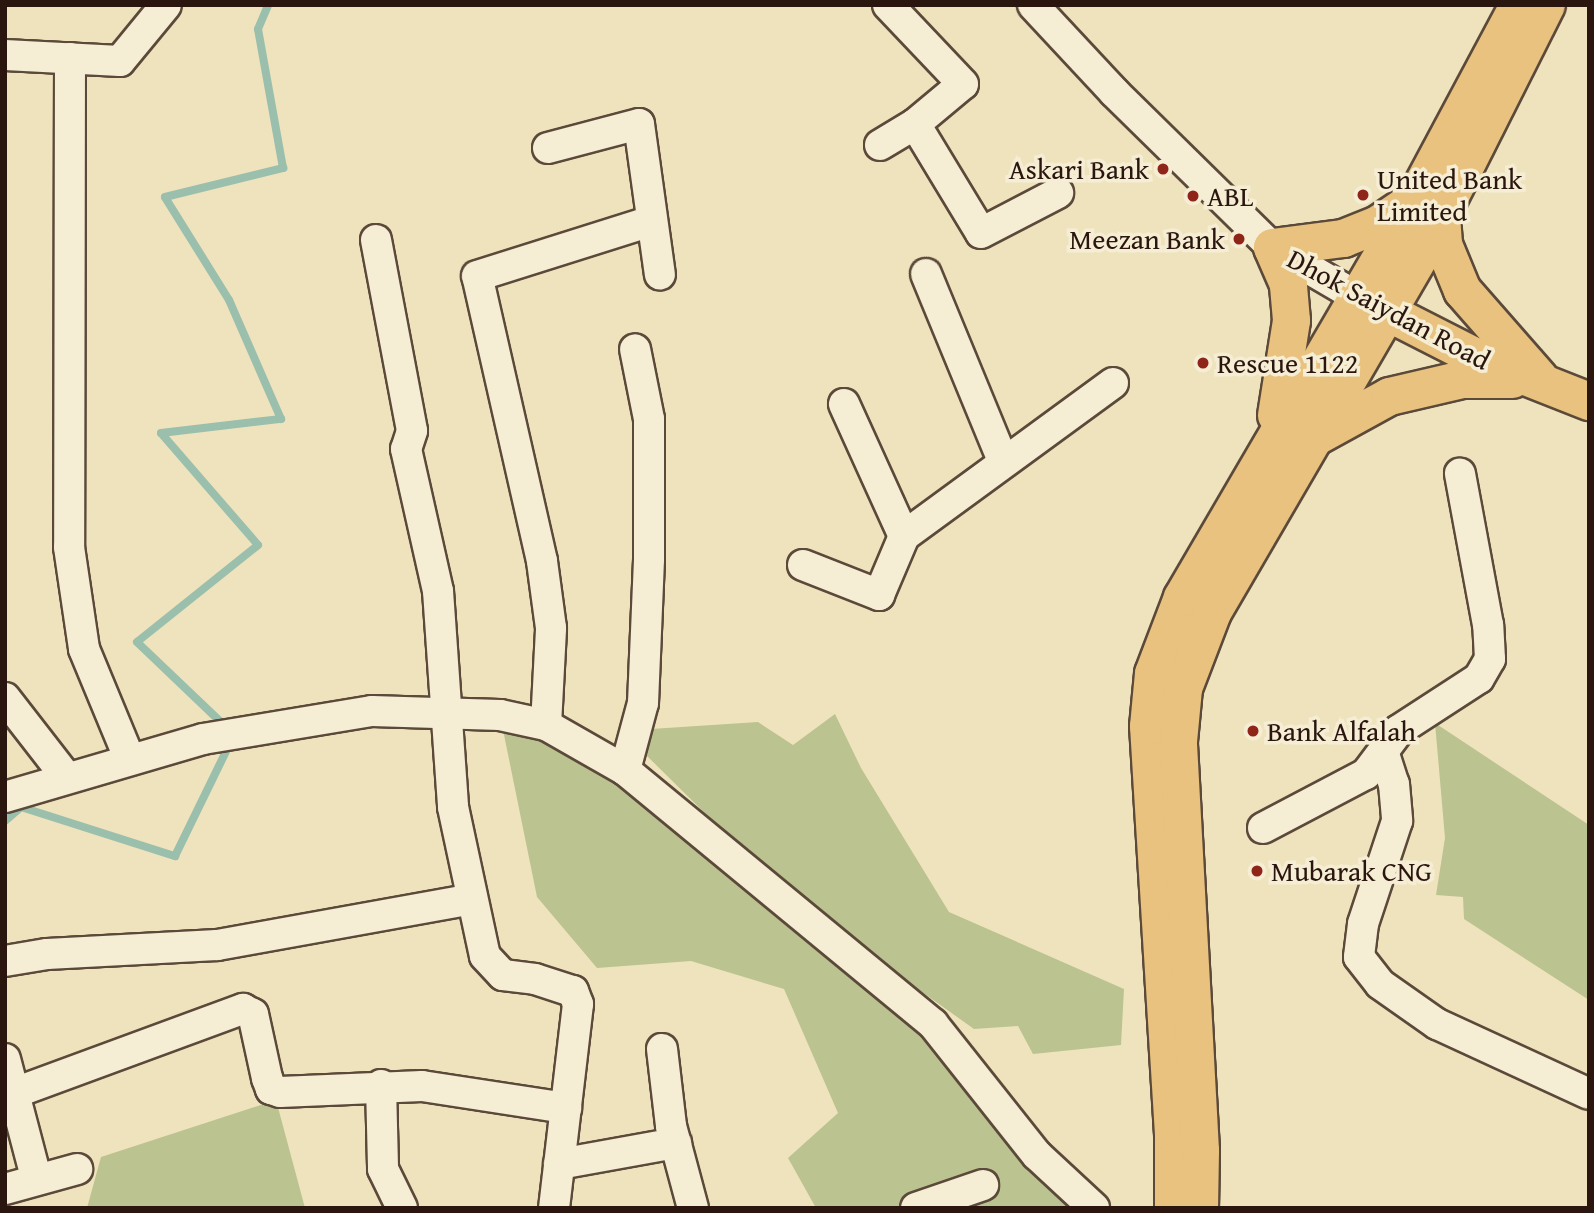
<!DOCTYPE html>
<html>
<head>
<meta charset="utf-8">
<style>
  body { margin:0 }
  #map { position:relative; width:1594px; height:1213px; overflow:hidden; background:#efe3bd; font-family:"Gentium Book Plus",serif }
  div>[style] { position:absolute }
  .green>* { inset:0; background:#bbc390 }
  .stream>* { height:8px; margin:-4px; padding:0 4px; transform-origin:4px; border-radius:4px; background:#9abfac }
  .roads { filter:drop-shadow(2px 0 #5b493a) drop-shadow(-2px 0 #5b493a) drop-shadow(0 2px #5b493a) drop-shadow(0 -2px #5b493a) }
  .minor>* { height:30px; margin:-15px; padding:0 15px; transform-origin:15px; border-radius:15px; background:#f5edd4 }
  .major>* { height:37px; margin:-18.5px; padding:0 18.5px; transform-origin:18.5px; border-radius:18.5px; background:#e8c27e }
  .dots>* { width:19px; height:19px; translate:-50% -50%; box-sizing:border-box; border:4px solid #f5edd4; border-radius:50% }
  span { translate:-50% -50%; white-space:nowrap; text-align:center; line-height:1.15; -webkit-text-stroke:7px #f5edd4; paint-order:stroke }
  .poi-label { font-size:28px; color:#2a160e }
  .right { translate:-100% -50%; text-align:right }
  .left { translate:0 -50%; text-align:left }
  .street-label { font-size:28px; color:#2a160e }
  .frame { position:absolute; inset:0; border:7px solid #2a160e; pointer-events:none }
</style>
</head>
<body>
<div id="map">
  <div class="green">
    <div style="clip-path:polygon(835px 714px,861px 768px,949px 912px,1124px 989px,1121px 1045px,1033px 1054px,1018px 1026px,974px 1029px,793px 900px,647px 756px,651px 729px,758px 722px,793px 745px)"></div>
    <div style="clip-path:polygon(500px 715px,604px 763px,916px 1022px,1083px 1208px,816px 1208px,788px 1158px,838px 1113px,784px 989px,691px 961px,597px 968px,537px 897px)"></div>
    <div style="clip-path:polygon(1435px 723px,1589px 825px,1589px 1000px,1464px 919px,1463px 897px,1436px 895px,1445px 838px)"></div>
    <div style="clip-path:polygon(276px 1100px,305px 1208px,87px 1208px,101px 1157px)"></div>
  </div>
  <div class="stream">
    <div style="left:226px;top:727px;width:123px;rotate:-136.3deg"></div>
    <div style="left:137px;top:642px;width:155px;rotate:-38.7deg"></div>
    <div style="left:258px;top:545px;width:148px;rotate:-130.9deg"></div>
    <div style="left:161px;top:433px;width:121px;rotate:-6.7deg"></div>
    <div style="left:281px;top:419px;width:130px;rotate:-113.6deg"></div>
    <div style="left:229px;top:300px;width:121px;rotate:-121.9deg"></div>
    <div style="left:165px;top:197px;width:122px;rotate:-13.8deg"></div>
    <div style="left:283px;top:168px;width:141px;rotate:-100.2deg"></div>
    <div style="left:258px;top:29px;width:26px;rotate:-67deg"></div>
    <div style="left:5px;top:821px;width:21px;rotate:-41deg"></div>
    <div style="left:21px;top:807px;width:162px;rotate:17.7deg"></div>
    <div style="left:175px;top:856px;width:126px;rotate:-64deg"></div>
  </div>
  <div class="roads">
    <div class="minor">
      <div style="left:1033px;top:5px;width:119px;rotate:47deg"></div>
      <div style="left:1114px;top:92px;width:221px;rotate:44.5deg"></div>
      <div style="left:1272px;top:247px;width:97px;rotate:30.3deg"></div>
      <div style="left:5px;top:55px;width:115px;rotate:3deg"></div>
      <div style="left:120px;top:61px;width:72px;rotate:-50.6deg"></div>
      <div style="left:70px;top:58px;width:489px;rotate:90.1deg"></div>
      <div style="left:69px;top:547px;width:103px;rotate:81.6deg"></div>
      <div style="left:84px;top:649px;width:120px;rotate:67.5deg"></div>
      <div style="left:915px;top:124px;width:127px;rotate:58.8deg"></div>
      <div style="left:981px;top:233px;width:87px;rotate:-27.5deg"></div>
      <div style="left:880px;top:145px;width:41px;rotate:-31deg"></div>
      <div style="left:915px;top:124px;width:62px;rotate:-39.8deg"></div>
      <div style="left:963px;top:84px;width:109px;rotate:-133.5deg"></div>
      <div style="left:548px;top:148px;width:94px;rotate:-14.8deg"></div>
      <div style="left:639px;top:124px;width:152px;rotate:82.1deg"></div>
      <div style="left:376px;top:240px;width:194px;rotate:79.3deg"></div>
      <div style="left:412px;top:431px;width:19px;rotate:108deg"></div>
      <div style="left:406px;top:449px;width:146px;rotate:77.3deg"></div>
      <div style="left:438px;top:591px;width:217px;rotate:86deg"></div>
      <div style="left:453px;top:807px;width:152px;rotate:77.9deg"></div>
      <div style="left:485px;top:956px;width:26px;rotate:47deg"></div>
      <div style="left:503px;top:975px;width:32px;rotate:7deg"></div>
      <div style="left:535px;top:979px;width:40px;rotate:18deg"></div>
      <div style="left:573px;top:991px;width:14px;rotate:69deg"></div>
      <div style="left:578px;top:1004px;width:205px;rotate:96.7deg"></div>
      <div style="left:926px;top:274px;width:202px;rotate:67.6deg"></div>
      <div style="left:844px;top:404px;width:145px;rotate:65.6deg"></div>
      <div style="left:803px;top:565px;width:82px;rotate:21.5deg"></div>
      <div style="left:879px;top:595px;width:64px;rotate:-67deg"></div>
      <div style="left:904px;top:536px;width:259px;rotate:-36.2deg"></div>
      <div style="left:5px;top:698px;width:101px;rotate:52.2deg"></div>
      <div style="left:546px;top:725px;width:97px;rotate:-87deg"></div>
      <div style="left:551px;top:628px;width:68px;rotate:-97.7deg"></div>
      <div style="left:542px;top:561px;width:292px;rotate:-102.8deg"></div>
      <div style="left:477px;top:276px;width:182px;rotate:-17.5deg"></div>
      <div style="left:1383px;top:751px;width:35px;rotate:72deg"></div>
      <div style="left:1394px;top:784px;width:37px;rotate:85deg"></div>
      <div style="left:1397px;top:821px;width:108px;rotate:108.3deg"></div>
      <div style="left:1363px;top:924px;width:33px;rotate:97deg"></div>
      <div style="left:1359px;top:957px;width:34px;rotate:52deg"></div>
      <div style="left:1380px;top:984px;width:70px;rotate:35.1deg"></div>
      <div style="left:1437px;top:1024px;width:167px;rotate:24.7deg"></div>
      <div style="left:625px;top:770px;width:69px;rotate:-75deg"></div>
      <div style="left:643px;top:703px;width:144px;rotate:-87.6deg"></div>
      <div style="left:649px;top:559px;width:140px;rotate:-90deg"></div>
      <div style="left:649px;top:419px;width:71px;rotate:-101.3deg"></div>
      <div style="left:5px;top:797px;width:206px;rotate:-16.3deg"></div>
      <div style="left:203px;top:739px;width:171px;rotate:-9.4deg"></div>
      <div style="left:372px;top:711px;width:128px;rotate:1.8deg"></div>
      <div style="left:500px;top:715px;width:47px;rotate:12.3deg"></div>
      <div style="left:546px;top:725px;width:91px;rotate:29.7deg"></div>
      <div style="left:625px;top:770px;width:399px;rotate:39.5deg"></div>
      <div style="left:933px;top:1024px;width:167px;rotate:51.6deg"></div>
      <div style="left:1037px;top:1155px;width:78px;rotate:42.9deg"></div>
      <div style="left:1263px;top:828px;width:116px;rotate:-27.7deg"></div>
      <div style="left:1366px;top:774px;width:55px;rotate:-53.1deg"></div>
      <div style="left:1399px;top:730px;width:95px;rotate:-33deg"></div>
      <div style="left:1479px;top:678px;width:22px;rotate:-60deg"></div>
      <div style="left:1490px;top:659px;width:34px;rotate:-93deg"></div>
      <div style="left:1488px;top:625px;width:154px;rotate:-100.5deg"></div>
      <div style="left:5px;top:961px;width:43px;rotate:-9.5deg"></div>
      <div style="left:47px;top:954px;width:170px;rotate:-3deg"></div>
      <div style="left:217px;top:945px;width:259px;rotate:-10.2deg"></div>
      <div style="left:662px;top:1049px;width:78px;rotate:83.3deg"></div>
      <div style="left:671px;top:1126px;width:85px;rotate:75deg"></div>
      <div style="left:5px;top:1059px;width:122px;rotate:75.3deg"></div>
      <div style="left:381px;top:1085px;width:84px;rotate:88.6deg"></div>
      <div style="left:383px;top:1169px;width:43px;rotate:64deg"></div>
      <div style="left:17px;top:1092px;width:241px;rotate:-20.2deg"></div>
      <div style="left:243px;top:1009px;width:11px;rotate:27deg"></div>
      <div style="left:253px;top:1014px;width:66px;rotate:77.7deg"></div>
      <div style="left:267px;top:1078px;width:12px;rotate:70deg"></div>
      <div style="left:271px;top:1089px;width:9px;rotate:18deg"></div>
      <div style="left:280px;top:1092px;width:142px;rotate:-2.4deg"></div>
      <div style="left:422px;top:1086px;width:146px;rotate:8.7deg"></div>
      <div style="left:559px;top:1164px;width:119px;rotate:-10.2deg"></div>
      <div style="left:5px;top:1189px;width:75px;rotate:-15.5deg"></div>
      <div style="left:916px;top:1208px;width:71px;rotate:-18.9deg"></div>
    </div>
    <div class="major">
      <div style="left:1441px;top:215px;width:29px;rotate:86deg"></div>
      <div style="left:1443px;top:244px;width:50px;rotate:67.6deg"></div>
      <div style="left:1462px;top:290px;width:117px;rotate:48.8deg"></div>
      <div style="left:1366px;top:301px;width:119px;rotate:27deg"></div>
      <div style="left:1472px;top:355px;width:126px;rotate:21.5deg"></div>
      <div style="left:1276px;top:415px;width:96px;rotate:-81deg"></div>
      <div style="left:1291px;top:320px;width:36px;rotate:-95deg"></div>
      <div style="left:1288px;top:284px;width:40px;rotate:-113.4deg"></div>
      <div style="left:1272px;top:247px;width:72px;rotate:-7.2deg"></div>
      <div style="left:1343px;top:238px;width:35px;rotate:-22deg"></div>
      <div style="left:1376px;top:225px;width:40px;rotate:-34deg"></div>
      <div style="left:1316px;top:436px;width:83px;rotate:-28.7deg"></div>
      <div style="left:1389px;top:396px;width:75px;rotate:-13.1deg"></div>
      <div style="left:1462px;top:379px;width:50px"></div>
      <div style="left:1173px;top:1208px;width:74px;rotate:-90deg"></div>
      <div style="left:1173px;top:1134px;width:409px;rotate:-93.5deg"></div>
      <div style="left:1148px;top:726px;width:53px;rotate:-84.6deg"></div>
      <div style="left:1153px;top:673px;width:81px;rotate:-69.1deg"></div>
      <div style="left:1182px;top:597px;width:462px;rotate:-59.7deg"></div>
      <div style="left:1415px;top:198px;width:219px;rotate:-61.9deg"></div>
      <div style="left:1199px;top:1208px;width:58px;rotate:-89deg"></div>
      <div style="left:1200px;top:1150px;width:410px;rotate:-93.1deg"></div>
      <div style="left:1178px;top:741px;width:53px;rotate:-84.6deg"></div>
      <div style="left:1183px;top:688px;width:81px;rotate:-69.1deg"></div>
      <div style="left:1212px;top:612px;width:415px;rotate:-59.8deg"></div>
      <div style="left:1421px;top:253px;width:278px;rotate:-63.3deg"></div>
    </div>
  </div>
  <div class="dots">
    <div style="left:1163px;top:169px;background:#8f2418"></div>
    <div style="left:1363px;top:195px;background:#8f2418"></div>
    <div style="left:1193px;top:196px;background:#8f2418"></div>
    <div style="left:1239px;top:239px;background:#8f2418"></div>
    <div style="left:1203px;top:363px;background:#8f2418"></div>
    <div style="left:1253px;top:731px;background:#8f2418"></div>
    <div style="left:1257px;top:871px;background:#8f2418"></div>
  </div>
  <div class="poi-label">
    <span class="right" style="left:1149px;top:169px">Askari Bank</span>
    <span class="left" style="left:1377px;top:195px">United Bank<br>Limited</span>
    <span class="left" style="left:1207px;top:196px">ABL</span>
    <span class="right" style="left:1225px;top:239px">Meezan Bank</span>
    <span class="left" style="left:1217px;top:363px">Rescue 1122</span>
    <span class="left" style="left:1267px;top:731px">Bank Alfalah</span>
    <span class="left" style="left:1271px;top:871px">Mubarak CNG</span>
  </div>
  <div class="street-label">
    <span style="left:1389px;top:309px;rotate:28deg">Dhok Saiydan Road</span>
  </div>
  <div class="frame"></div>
</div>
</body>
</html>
